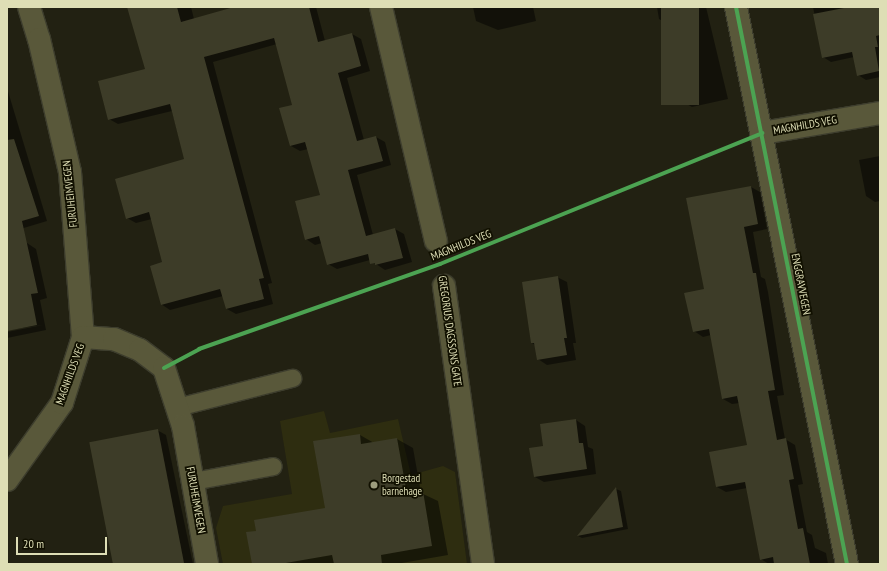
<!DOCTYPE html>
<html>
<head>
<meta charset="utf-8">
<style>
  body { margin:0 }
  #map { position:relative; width:887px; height:571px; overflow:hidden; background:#222112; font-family:"PT Sans Narrow",sans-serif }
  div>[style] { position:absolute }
  .built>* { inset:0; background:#2e2d10 }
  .shadow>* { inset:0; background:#0007 }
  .building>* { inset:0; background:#3d3c28; transform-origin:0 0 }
  .roads { filter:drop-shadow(1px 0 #3d3d2d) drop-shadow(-1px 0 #3d3d2d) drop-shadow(0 1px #3d3d2d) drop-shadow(0 -1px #3d3d2d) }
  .lane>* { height:17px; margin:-8.5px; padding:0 8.5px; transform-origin:8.5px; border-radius:8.5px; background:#59583a }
  .street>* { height:22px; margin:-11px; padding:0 11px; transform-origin:11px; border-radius:11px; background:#59583a }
  .cycleway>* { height:4px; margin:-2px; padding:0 2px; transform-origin:2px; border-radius:2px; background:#4ca352 }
  .dots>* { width:11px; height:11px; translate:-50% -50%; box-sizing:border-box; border:2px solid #111000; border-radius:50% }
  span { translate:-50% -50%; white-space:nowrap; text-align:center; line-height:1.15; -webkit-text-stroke:3.5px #111000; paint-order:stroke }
  .street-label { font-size:11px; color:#dedeb5 }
  .poi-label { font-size:11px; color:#dedeb5 }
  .left { translate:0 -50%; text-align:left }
  .frame { position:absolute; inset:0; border:8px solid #dedeb5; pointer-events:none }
  .scale { position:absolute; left:16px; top:537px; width:91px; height:18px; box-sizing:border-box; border:2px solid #dedeb5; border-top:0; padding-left:5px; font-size:12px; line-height:14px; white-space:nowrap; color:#dedeb5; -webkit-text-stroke:3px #111000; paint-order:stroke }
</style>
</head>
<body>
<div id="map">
  <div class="built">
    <div style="clip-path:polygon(324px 411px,330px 433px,398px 419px,411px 475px,443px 466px,455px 472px,467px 564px,223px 564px,216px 528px,223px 506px,292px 494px,280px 421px)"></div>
  </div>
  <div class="shadow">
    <div style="clip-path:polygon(128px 7px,191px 7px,194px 19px,238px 7px,316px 7px,325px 41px,352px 34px,361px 39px,370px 71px,347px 78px,364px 140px,376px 137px,385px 142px,391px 165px,357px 175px,373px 235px,395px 229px,404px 234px,412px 262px,385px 270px,370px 260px,337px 269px,328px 264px,322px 243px,315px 245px,306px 239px,321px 195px,308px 149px,300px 151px,291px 146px,293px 105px,277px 44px,213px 62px,272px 283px,268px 284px,273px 304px,236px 314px,227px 309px,223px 296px,170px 310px,161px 304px,164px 263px,152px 219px,136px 223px,127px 218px,185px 160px,172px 111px,118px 124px,109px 119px,147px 70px)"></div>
    <div style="clip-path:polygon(473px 7px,533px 7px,536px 21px,498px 30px,476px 21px)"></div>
    <div style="clip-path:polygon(657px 7px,706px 7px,728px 99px,692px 107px,683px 102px,666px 23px,659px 19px)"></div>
    <div style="clip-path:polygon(813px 7px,880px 7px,880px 77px,866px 80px,858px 75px,854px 57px,831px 62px,823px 57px)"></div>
    <div style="clip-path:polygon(7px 88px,47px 221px,17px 230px,7px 221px)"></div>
    <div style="clip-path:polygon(880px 156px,880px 201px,875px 202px,866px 196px,859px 160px)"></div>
    <div style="clip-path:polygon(751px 187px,760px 192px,767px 229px,753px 232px,761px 277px,765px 279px,768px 292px,784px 395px,777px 396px,785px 439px,795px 445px,803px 484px,798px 485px,807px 532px,812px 535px,815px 548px,826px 553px,828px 564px,769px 564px,761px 559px,747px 488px,726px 492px,717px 487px,748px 446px,740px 403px,732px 404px,723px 399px,711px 335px,703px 337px,694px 331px,705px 290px)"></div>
    <div style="clip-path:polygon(27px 243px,36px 249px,47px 298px,40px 300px,46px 330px,7px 338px,7px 332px,43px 325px,7px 330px,7px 248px)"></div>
    <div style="clip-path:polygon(557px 277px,567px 282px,576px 343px,573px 343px,576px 360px,547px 365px,538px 359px,535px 345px,532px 343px)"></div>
    <div style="clip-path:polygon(576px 420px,585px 426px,588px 447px,593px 449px,596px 474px,544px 482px,535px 477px)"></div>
    <div style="clip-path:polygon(157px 430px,166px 435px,193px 564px,115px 564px)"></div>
    <div style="clip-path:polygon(360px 435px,374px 443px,397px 439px,413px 448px,421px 493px,438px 501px,448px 555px,396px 564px,253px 564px,257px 532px,326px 509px)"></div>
    <div style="clip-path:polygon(616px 489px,621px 491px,628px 529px,582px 538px,578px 536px)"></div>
  </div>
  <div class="building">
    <div style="clip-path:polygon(127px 7px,177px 7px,181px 22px,234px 7px,309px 7px,318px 42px,352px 33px,361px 66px,338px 73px,357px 141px,376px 136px,383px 161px,348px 170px,366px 236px,395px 228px,403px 258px,375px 265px,375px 263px,370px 264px,368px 254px,327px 265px,319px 236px,305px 240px,295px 201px,320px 195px,305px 142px,290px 146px,279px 108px,292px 105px,274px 38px,204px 57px,264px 278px,259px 279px,264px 299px,226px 309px,220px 289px,161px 305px,150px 266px,162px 262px,149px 212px,126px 219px,115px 179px,184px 159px,170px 104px,108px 120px,98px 81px,145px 69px)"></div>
    <div style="left:661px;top:7px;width:38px;height:98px"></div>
    <div style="clip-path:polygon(849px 7px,880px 7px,880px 35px,876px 36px,878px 47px,875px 47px,879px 71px,857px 76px,852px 52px,822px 58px,813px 14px)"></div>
    <div style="clip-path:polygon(14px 139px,39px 216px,22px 221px,38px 293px,31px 294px,37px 325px,7px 331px,7px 140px)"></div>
    <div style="clip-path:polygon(751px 186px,758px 224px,744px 227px,753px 273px,756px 273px,758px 286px,775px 390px,768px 391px,777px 440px,786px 438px,794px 479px,789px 480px,798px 529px,803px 528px,810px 564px,774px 564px,773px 557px,760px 560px,745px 482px,716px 487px,709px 452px,747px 445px,737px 396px,722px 399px,709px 329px,693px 332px,684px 293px,704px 289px,686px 198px)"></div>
    <div style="clip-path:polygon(558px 276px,567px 338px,564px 338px,567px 355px,537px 360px,534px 343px,531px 343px,522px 282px)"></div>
    <div style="clip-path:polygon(576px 419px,579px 443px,583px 443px,587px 469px,534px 477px,529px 448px,543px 446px,540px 424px)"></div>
    <div style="left:158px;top:429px;width:138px;height:70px;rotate:79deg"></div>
    <div style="clip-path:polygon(360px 434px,361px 444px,397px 438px,407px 494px,423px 491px,432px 546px,381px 555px,382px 564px,334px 564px,332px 555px,280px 564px,252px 564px,246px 532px,256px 531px,254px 520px,325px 508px,313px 441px)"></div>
    <div style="clip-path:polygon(616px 487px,623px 527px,577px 536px)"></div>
  </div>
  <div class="roads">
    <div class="lane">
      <div style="left:177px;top:407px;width:119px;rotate:-14.2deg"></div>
      <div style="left:193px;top:481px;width:81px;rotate:-10.6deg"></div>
    </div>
    <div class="street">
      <div style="left:29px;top:7px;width:34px;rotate:73deg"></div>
      <div style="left:39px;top:39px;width:137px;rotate:76.9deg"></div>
      <div style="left:70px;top:172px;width:166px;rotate:85.5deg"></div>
      <div style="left:381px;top:7px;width:240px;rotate:76.8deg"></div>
      <div style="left:736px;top:7px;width:568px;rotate:78.73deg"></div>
      <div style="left:762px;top:133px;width:120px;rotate:-9.6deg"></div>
      <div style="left:444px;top:286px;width:281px;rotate:82deg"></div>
      <div style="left:7px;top:480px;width:95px;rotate:-54.5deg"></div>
      <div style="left:62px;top:403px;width:69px;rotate:-72.3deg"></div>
      <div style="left:83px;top:337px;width:31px;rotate:4deg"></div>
      <div style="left:114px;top:339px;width:28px;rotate:23deg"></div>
      <div style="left:140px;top:350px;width:30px;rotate:37deg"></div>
      <div style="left:164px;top:368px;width:61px;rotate:71.9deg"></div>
      <div style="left:183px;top:426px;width:140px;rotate:80.1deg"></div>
    </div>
  </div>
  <div class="cycleway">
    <div style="left:736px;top:7px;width:568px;rotate:78.73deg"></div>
    <div style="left:164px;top:368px;width:40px;rotate:-28deg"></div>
    <div style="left:199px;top:349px;width:256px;rotate:-19.4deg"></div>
    <div style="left:440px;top:264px;width:348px;rotate:-22.1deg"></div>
  </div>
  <div class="dots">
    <div style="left:374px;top:485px;background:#9c9c7c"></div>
  </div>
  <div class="street-label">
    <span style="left:805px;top:125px;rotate:-10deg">MAGNHILDS VEG</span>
    <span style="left:70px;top:194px;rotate:-96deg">FURUHEIMVEGEN</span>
    <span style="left:461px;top:245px;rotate:-22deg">MAGNHILDS VEG</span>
    <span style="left:801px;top:284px;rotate:79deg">ENGGRAVVEGEN</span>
    <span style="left:450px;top:331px;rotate:82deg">GREGORIUS DAGSSONS GATE</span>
    <span style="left:70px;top:374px;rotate:-70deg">MAGNHILDS VEG</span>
    <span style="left:196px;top:500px;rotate:80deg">FURUHEIMVEGEN</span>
  </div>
  <div class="poi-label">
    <span class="left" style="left:382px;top:485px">Borgestad<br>barnehage</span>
  </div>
  <div class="frame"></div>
  <div class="scale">20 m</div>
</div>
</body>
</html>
